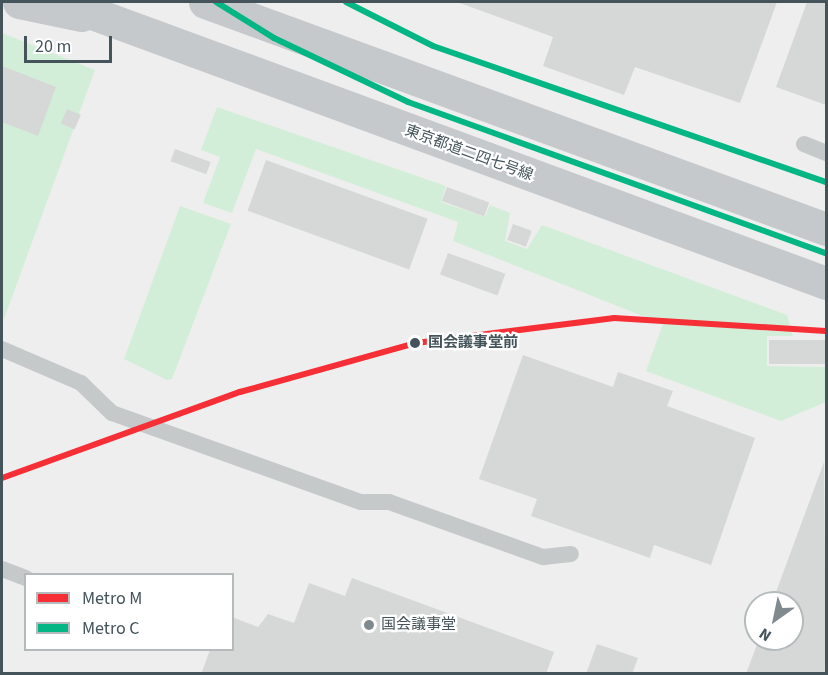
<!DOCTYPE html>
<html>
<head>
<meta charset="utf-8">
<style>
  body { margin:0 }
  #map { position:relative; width:828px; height:675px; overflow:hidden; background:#efeeee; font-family:"Source Sans 3","Noto Sans JP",sans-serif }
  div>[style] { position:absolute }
  .green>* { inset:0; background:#d2eed8 }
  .building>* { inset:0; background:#d6d7d7; transform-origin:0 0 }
  .lane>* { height:16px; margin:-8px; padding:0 8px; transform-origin:8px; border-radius:8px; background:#c5c9ca }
  .secondary>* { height:33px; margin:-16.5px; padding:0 16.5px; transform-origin:16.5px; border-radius:16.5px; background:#c5c9cc }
  .metro-1>* { height:6px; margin:-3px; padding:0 3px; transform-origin:3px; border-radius:3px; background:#f62e36 }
  .metro-2>* { height:6px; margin:-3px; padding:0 3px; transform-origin:3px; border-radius:3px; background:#03b683 }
  .dots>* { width:16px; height:16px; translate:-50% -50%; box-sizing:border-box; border:3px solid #fff; border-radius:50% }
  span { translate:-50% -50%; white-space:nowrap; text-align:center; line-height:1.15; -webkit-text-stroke:4.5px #fff; paint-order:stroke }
  .street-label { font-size:15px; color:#45545a }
  .stop-label { font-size:15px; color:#45545a; font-weight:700 }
  .left { translate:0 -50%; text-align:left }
  .poi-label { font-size:15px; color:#45545a }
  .frame { position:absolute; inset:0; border:3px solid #45545a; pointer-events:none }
  .legend { position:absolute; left:24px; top:573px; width:210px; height:78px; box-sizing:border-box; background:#fff; border:2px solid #b5bbbd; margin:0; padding:8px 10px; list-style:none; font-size:18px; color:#45545a }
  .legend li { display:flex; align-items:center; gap:12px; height:30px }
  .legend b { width:30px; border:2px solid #b5bbbd }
  .north { position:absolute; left:744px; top:591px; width:60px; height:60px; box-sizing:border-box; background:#fff; border:2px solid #b5bbbd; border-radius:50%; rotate:213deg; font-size:16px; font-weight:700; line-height:24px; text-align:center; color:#45545a }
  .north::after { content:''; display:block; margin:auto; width:21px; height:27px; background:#808a8e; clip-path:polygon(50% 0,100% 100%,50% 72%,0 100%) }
  .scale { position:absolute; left:24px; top:36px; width:88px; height:27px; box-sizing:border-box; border:3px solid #45545a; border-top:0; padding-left:8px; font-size:18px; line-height:21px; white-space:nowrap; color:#45545a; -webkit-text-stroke:4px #fff; paint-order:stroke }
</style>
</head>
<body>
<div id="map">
  <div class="green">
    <div style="clip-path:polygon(2px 33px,95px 70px,4px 319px,2px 318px)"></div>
    <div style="clip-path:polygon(217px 107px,446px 186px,441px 202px,485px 217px,490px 205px,510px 213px,505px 241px,527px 249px,542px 225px,787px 315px,793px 336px,767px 336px,767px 366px,826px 367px,826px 402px,781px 421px,646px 371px,663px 324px,453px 241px,458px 222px,256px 149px,232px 213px,203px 203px,220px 157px,201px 150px)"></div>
    <div style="clip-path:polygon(180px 206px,231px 224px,172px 379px,167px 380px,124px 359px)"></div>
  </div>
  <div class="building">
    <div style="clip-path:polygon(457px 2px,777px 2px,740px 103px,635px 67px,624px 95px,543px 66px,553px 37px)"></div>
    <div style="clip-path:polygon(807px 2px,826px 2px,826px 105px,776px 87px)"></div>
    <div style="clip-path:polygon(2px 66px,56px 87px,38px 136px,2px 122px)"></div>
    <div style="left:67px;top:109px;width:15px;height:16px;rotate:23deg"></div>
    <div style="left:175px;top:149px;width:38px;height:13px;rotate:20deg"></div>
    <div style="left:266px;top:160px;width:172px;height:54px;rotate:20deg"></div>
    <div style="left:447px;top:187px;width:45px;height:15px;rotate:20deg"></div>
    <div style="left:513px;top:224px;width:20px;height:17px;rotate:20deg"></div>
    <div style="left:448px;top:253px;width:61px;height:23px;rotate:20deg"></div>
    <div style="left:769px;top:340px;width:57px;height:24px"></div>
    <div style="clip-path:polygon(523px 355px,613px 387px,618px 372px,673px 391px,667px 406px,755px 438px,711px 565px,654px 545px,650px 558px,531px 516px,537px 499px,479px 479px)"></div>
    <div style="clip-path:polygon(824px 462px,826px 667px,824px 674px,746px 674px,759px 639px,792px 639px,792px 603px,772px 603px)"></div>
    <div style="clip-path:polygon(352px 578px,554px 652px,546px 674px,201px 674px,210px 650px,232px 650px,232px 617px,258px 627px,268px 614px,294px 623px,309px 583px,345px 596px)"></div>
    <div style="clip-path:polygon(597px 644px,638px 658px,632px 674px,586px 674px)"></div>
  </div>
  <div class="lane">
    <div style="left:804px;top:144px;width:24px;rotate:22deg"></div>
    <div style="left:2px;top:349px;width:86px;rotate:23.3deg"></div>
    <div style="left:81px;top:383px;width:43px;rotate:44.1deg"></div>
    <div style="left:112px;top:413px;width:264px;rotate:19.7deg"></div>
    <div style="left:361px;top:502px;width:28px"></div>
    <div style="left:389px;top:502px;width:164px;rotate:19.7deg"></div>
    <div style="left:543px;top:557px;width:28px;rotate:-6deg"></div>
    <div style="left:2px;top:569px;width:26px;rotate:21deg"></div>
  </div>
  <div class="secondary">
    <div style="left:19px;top:2px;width:64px;rotate:11.7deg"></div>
    <div style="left:62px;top:2px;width:814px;rotate:20.19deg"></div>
    <div style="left:205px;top:2px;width:661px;rotate:20.08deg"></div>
  </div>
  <div class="metro-1">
    <div style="left:2px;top:478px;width:253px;rotate:-19.9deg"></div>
    <div style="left:240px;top:392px;width:183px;rotate:-15.6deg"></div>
    <div style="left:416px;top:343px;width:200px;rotate:-7.2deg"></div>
    <div style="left:614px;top:318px;width:212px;rotate:3.5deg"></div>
  </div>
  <div class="metro-2">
    <div style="left:216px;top:2px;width:68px;rotate:31.8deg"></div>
    <div style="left:274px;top:38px;width:148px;rotate:25.5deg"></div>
    <div style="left:408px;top:102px;width:444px;rotate:19.9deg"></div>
    <div style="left:346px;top:2px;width:97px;rotate:26.8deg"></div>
    <div style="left:433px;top:46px;width:416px;rotate:19.1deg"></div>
  </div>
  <div class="dots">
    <div style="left:415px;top:343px;background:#45545a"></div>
    <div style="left:369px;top:625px;background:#808a8e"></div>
  </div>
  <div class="street-label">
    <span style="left:469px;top:153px;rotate:20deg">東京都道二四七号線</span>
  </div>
  <div class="stop-label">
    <span class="left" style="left:428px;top:343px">国会議事堂前</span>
  </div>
  <div class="poi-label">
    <span class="left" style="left:381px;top:625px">国会議事堂</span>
  </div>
  <div class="frame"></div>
  <ul class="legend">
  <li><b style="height:8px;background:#f62e36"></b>Metro M</li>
  <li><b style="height:8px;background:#03b683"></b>Metro C</li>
  </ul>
  <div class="north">N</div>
  <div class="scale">20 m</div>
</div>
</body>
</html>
